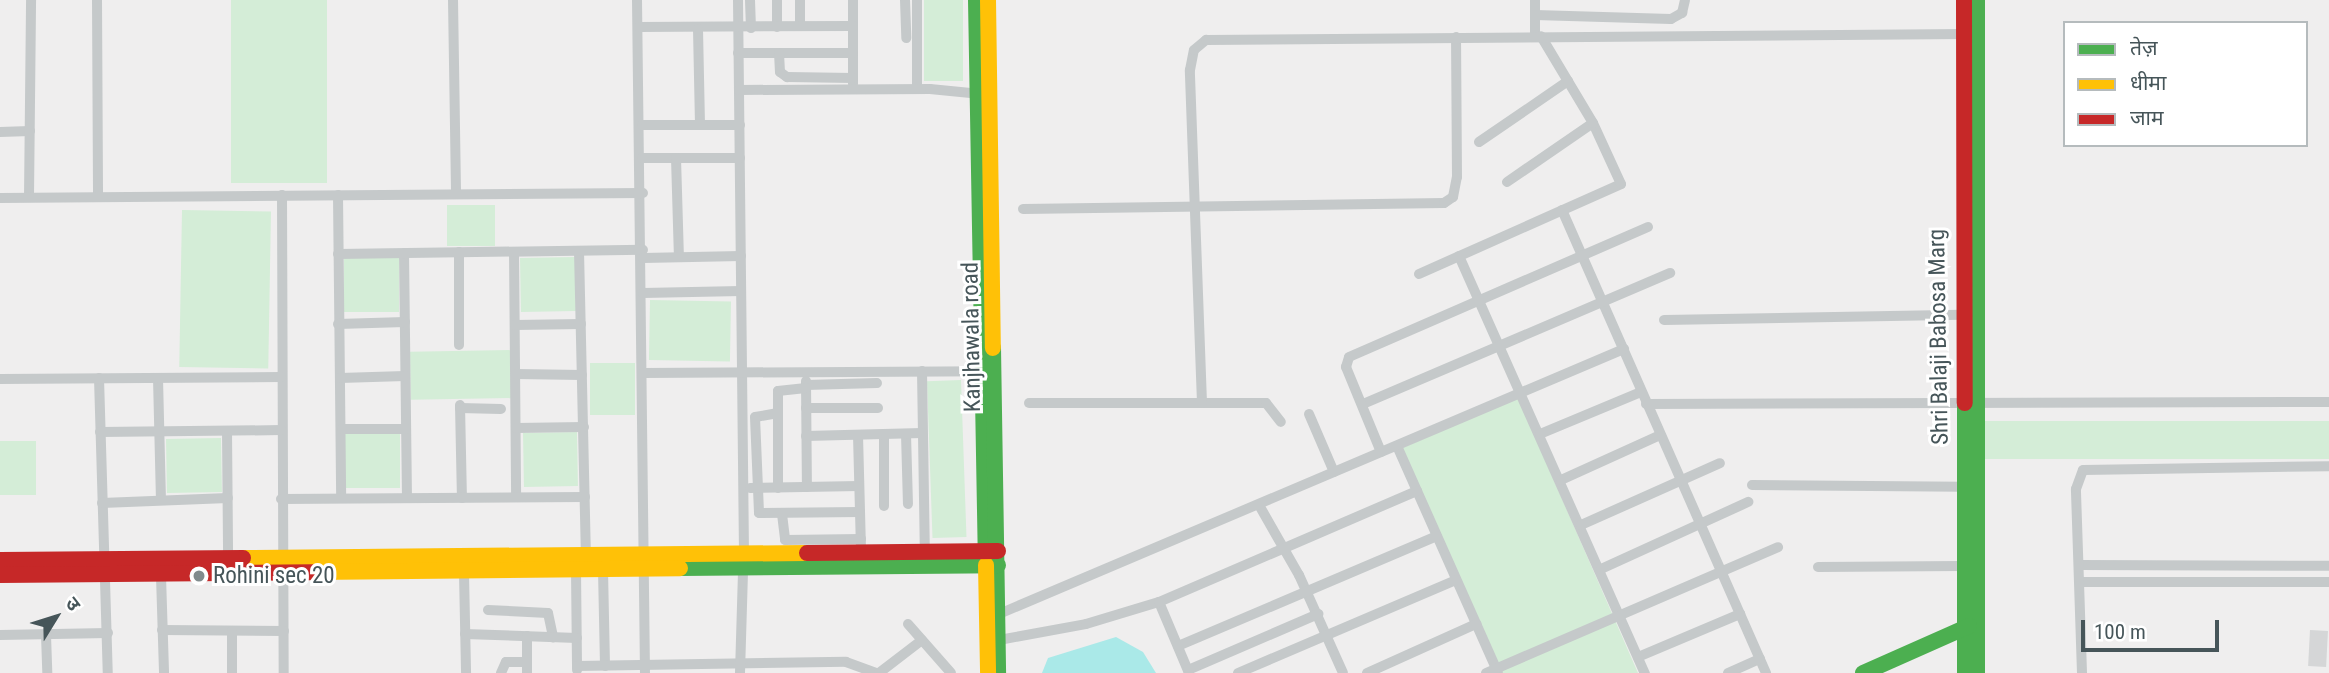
<!DOCTYPE html>
<html>
<head>
<meta charset="utf-8">
<style>
  body { margin:0 }
  #map { position:relative; width:2329px; height:673px; overflow:hidden; background:#efeeee; font-family:"Roboto Condensed","Noto Sans Devanagari",sans-serif }
  div>[style] { position:absolute }
  .green>* { inset:0; background:#d4edd7; transform-origin:0 0 }
  .water>* { inset:0; background:#aae9e8 }
  .building>* { inset:0; background:#d5d6d7; transform-origin:0 0 }
  .street>* { height:10px; margin:-5px; padding:0 5px; transform-origin:5px; border-radius:5px; background:#c5c9ca }
  .fast>* { height:16px; margin:-8px; padding:0 8px; transform-origin:8px; border-radius:8px; background:#4caf50 }
  .slow>* { height:16px; margin:-8px; padding:0 8px; transform-origin:8px; border-radius:8px; background:#ffc107 }
  .jam>* { height:16px; margin:-8px; padding:0 8px; transform-origin:8px; border-radius:8px; background:#c62828 }
  .dots>* { width:19px; height:19px; translate:-50% -50%; box-sizing:border-box; border:4px solid #fff; border-radius:50% }
  span { translate:-50% -50%; white-space:nowrap; text-align:center; line-height:1.15; -webkit-text-stroke:6px #fff; paint-order:stroke }
  .street-label { font-size:23px; color:#465559 }
  .poi-label { font-size:23px; color:#465559 }
  .left { translate:0 -50%; text-align:left }
  .legend { position:absolute; left:2063px; top:21px; width:245px; height:126px; box-sizing:border-box; background:#fff; border:2px solid #b5bbbd; margin:0; padding:9px 12px; list-style:none; font-size:21px; color:#465559 }
  .legend li { display:flex; align-items:center; gap:14px; height:35px }
  .legend b { width:35px; border:2px solid #b5bbbd }
  .north { position:absolute; left:21px; top:582px; width:70px; height:70px; -webkit-text-stroke:5px #fff; paint-order:stroke; rotate:52deg; font-size:19px; font-weight:700; line-height:28px; text-align:center; color:#465559 }
  .north::after { content:''; display:block; margin:auto; width:24px; height:32px; background:#465559; clip-path:polygon(50% 0,100% 100%,50% 72%,0 100%) }
  .scale { position:absolute; left:2081px; top:620px; width:138px; height:32px; box-sizing:border-box; border:4px solid #465559; border-top:0; padding-left:9px; font-size:21px; line-height:24px; white-space:nowrap; color:#465559; -webkit-text-stroke:5px #fff; paint-order:stroke }
</style>
</head>
<body>
<div id="map">
  <div class="green">
    <div style="left:231px;top:0;width:96px;height:183px"></div>
    <div style="left:924px;top:0;width:39px;height:81px"></div>
    <div style="left:447px;top:205px;width:48px;height:41px"></div>
    <div style="left:182px;top:210px;width:89px;height:157px;rotate:1deg"></div>
    <div style="left:575px;top:257px;width:54px;height:55px;rotate:89deg"></div>
    <div style="left:344px;top:258px;width:55px;height:54px"></div>
    <div style="left:650px;top:300px;width:81px;height:60px;rotate:1deg"></div>
    <div style="left:516px;top:350px;width:48px;height:106px;rotate:89deg"></div>
    <div style="left:590px;top:363px;width:45px;height:52px"></div>
    <div style="left:961px;top:380px;width:157px;height:34px;rotate:88deg"></div>
    <div style="clip-path:polygon(1518px 398px,1638px 673px,1503px 673px,1402px 448px)"></div>
    <div style="left:2329px;top:421px;width:38px;height:348px;rotate:90deg"></div>
    <div style="left:577px;top:432px;width:54px;height:54px;rotate:89deg"></div>
    <div style="left:400px;top:434px;width:54px;height:55px;rotate:90deg"></div>
    <div style="left:221px;top:438px;width:54px;height:55px;rotate:89deg"></div>
    <div style="left:0;top:441px;width:36px;height:54px"></div>
  </div>
  <div class="water">
    <div style="clip-path:polygon(1116px 637px,1143px 652px,1156px 673px,1042px 673px,1048px 658px)"></div>
  </div>
  <div class="building">
    <div style="left:2310px;top:630px;width:18px;height:36px;rotate:3deg"></div>
  </div>
  <div class="street">
    <div style="left:97px;top:0;width:197px;rotate:89.7deg"></div>
    <div style="left:453px;top:0;width:194px;rotate:89.1deg"></div>
    <div style="left:637px;top:0;width:673px;rotate:89.32deg"></div>
    <div style="left:738px;top:0;width:553px;rotate:89.38deg"></div>
    <div style="left:750px;top:0;width:28px;rotate:88deg"></div>
    <div style="left:777px;top:0;width:27px;rotate:90deg"></div>
    <div style="left:853px;top:0;width:84px;rotate:90deg"></div>
    <div style="left:905px;top:0;width:38px;rotate:88deg"></div>
    <div style="left:1535px;top:15px;width:136px;rotate:1.7deg"></div>
    <div style="left:1671px;top:19px;width:13px;rotate:-29deg"></div>
    <div style="left:1682px;top:13px;width:13px;rotate:-77deg"></div>
    <div style="left:800px;top:26px;width:26px;rotate:-90deg"></div>
    <div style="left:639px;top:27px;width:214px;rotate:-0.3deg"></div>
    <div style="left:698px;top:29px;width:96px;rotate:88.8deg"></div>
    <div style="left:1535px;top:36px;width:36px;rotate:-90deg"></div>
    <div style="left:738px;top:53px;width:115px"></div>
    <div style="left:779px;top:53px;width:19px;rotate:87deg"></div>
    <div style="left:780px;top:72px;width:9px;rotate:36deg"></div>
    <div style="left:787px;top:77px;width:66px;rotate:0.9deg"></div>
    <div style="left:917px;top:89px;width:89px;rotate:-90deg"></div>
    <div style="left:739px;top:90px;width:191px;rotate:-0.3deg"></div>
    <div style="left:930px;top:89px;width:51px;rotate:5.6deg"></div>
    <div style="left:642px;top:125px;width:98px"></div>
    <div style="left:0;top:132px;width:30px;rotate:-2deg"></div>
    <div style="left:1479px;top:142px;width:108px;rotate:-34.4deg"></div>
    <div style="left:642px;top:158px;width:98px"></div>
    <div style="left:676px;top:158px;width:99px;rotate:88.3deg"></div>
    <div style="left:1507px;top:182px;width:104px;rotate:-34.5deg"></div>
    <div style="left:282px;top:195px;width:478px;rotate:89.8deg"></div>
    <div style="left:338px;top:195px;width:303px;rotate:89.4deg"></div>
    <div style="left:29px;top:197px;width:197px;rotate:-89.4deg"></div>
    <div style="left:0;top:198px;width:643px;rotate:-0.45deg"></div>
    <div style="left:1023px;top:209px;width:421px;rotate:-0.8deg"></div>
    <div style="left:1444px;top:203px;width:11px;rotate:-34deg"></div>
    <div style="left:1453px;top:197px;width:20px;rotate:-79deg"></div>
    <div style="left:1457px;top:177px;width:140px;rotate:-90.4deg"></div>
    <div style="left:1562px;top:210px;width:506px;rotate:66.22deg"></div>
    <div style="left:579px;top:251px;width:303px;rotate:88.7deg"></div>
    <div style="left:459px;top:252px;width:93px;rotate:90deg"></div>
    <div style="left:514px;top:252px;width:245px;rotate:89.5deg"></div>
    <div style="left:404px;top:253px;width:245px;rotate:89.3deg"></div>
    <div style="left:338px;top:254px;width:305px;rotate:-0.8deg"></div>
    <div style="left:1459px;top:256px;width:457px;rotate:66deg"></div>
    <div style="left:643px;top:258px;width:98px;rotate:-1.2deg"></div>
    <div style="left:1419px;top:274px;width:221px;rotate:-24deg"></div>
    <div style="left:1621px;top:184px;width:67px;rotate:-114.7deg"></div>
    <div style="left:1593px;top:123px;width:101px;rotate:-120.9deg"></div>
    <div style="left:643px;top:293px;width:98px;rotate:-1.2deg"></div>
    <div style="left:1664px;top:320px;width:297px;rotate:-1deg"></div>
    <div style="left:338px;top:324px;width:67px;rotate:-1.7deg"></div>
    <div style="left:515px;top:325px;width:66px;rotate:-0.9deg"></div>
    <div style="left:922px;top:371px;width:181px;rotate:89.1deg"></div>
    <div style="left:643px;top:373px;width:343px;rotate:-0.3deg"></div>
    <div style="left:516px;top:374px;width:66px;rotate:0.9deg"></div>
    <div style="left:99px;top:378px;width:295px;rotate:88.3deg"></div>
    <div style="left:158px;top:378px;width:122px;rotate:88.6deg"></div>
    <div style="left:340px;top:378px;width:65px;rotate:-1.8deg"></div>
    <div style="left:0;top:379px;width:281px;rotate:-0.4deg"></div>
    <div style="left:806px;top:381px;width:106px;rotate:89.5deg"></div>
    <div style="left:806px;top:385px;width:71px;rotate:-1.6deg"></div>
    <div style="left:1029px;top:403px;width:237px"></div>
    <div style="left:1266px;top:403px;width:24px;rotate:52deg"></div>
    <div style="left:1202px;top:403px;width:333px;rotate:-92.1deg"></div>
    <div style="left:1190px;top:70px;width:20px;rotate:-79deg"></div>
    <div style="left:1194px;top:50px;width:16px;rotate:-40deg"></div>
    <div style="left:1206px;top:40px;width:758px;rotate:-0.45deg"></div>
    <div style="left:1363px;top:404px;width:334px;rotate:-23.1deg"></div>
    <div style="left:1646px;top:404px;width:683px;rotate:-0.17deg"></div>
    <div style="left:460px;top:405px;width:93px;rotate:88.8deg"></div>
    <div style="left:460px;top:408px;width:41px;rotate:1.4deg"></div>
    <div style="left:806px;top:408px;width:72px"></div>
    <div style="left:778px;top:413px;width:23px;rotate:170deg"></div>
    <div style="left:755px;top:417px;width:96px;rotate:87.6deg"></div>
    <div style="left:759px;top:513px;width:101px;rotate:-0.6deg"></div>
    <div style="left:1309px;top:414px;width:63px;rotate:66.7deg"></div>
    <div style="left:516px;top:428px;width:68px;rotate:-0.8deg"></div>
    <div style="left:342px;top:429px;width:64px"></div>
    <div style="left:227px;top:431px;width:127px;rotate:89.5deg"></div>
    <div style="left:100px;top:432px;width:181px;rotate:-0.6deg"></div>
    <div style="left:884px;top:434px;width:72px;rotate:90deg"></div>
    <div style="left:906px;top:434px;width:70px;rotate:88.4deg"></div>
    <div style="left:1540px;top:434px;width:109px;rotate:-22.6deg"></div>
    <div style="left:858px;top:435px;width:118px;rotate:88.5deg"></div>
    <div style="left:806px;top:436px;width:116px;rotate:-1.5deg"></div>
    <div style="left:1397px;top:446px;width:248px;rotate:66deg"></div>
    <div style="left:1381px;top:452px;width:92px;rotate:-112.4deg"></div>
    <div style="left:1346px;top:367px;width:10px;rotate:-73deg"></div>
    <div style="left:1349px;top:357px;width:326px;rotate:-23.5deg"></div>
    <div style="left:1561px;top:480px;width:109px;rotate:-24.4deg"></div>
    <div style="left:1752px;top:485px;width:210px;rotate:0.5deg"></div>
    <div style="left:750px;top:488px;width:109px;rotate:-1.1deg"></div>
    <div style="left:778px;top:488px;width:97px;rotate:-90deg"></div>
    <div style="left:778px;top:391px;width:28px;rotate:-6deg"></div>
    <div style="left:281px;top:499px;width:304px;rotate:-0.4deg"></div>
    <div style="left:102px;top:503px;width:126px;rotate:-2.3deg"></div>
    <div style="left:1259px;top:505px;width:81px;rotate:60.3deg"></div>
    <div style="left:1299px;top:575px;width:107px;rotate:65.8deg"></div>
    <div style="left:782px;top:514px;width:26px;rotate:83deg"></div>
    <div style="left:785px;top:540px;width:76px;rotate:-0.8deg"></div>
    <div style="left:1581px;top:525px;width:152px;rotate:-24deg"></div>
    <div style="left:2079px;top:565px;width:250px;rotate:0.2deg"></div>
    <div style="left:1818px;top:567px;width:143px;rotate:-0.4deg"></div>
    <div style="left:1601px;top:569px;width:162px;rotate:-24.5deg"></div>
    <div style="left:576px;top:570px;width:100px;rotate:89.4deg"></div>
    <div style="left:603px;top:570px;width:96px;rotate:88.8deg"></div>
    <div style="left:464px;top:574px;width:99px;rotate:88.8deg"></div>
    <div style="left:161px;top:576px;width:97px;rotate:88.2deg"></div>
    <div style="left:2081px;top:582px;width:248px"></div>
    <div style="left:1159px;top:602px;width:77px;rotate:67.1deg"></div>
    <div style="left:488px;top:610px;width:60px;rotate:2.9deg"></div>
    <div style="left:548px;top:613px;width:25px;rotate:78deg"></div>
    <div style="left:999px;top:614px;width:679px;rotate:-22.98deg"></div>
    <div style="left:908px;top:624px;width:65px;rotate:48.7deg"></div>
    <div style="left:162px;top:630px;width:122px;rotate:0.5deg"></div>
    <div style="left:232px;top:631px;width:42px;rotate:90deg"></div>
    <div style="left:465px;top:634px;width:112px;rotate:2deg"></div>
    <div style="left:0;top:635px;width:108px;rotate:-1.1deg"></div>
    <div style="left:46px;top:635px;width:38px;rotate:88deg"></div>
    <div style="left:999px;top:640px;width:88px;rotate:-10.4deg"></div>
    <div style="left:1086px;top:624px;width:76px;rotate:-16.8deg"></div>
    <div style="left:1159px;top:602px;width:281px;rotate:-23.3deg"></div>
    <div style="left:1178px;top:646px;width:281px;rotate:-23deg"></div>
    <div style="left:1638px;top:657px;width:111px;rotate:-22.9deg"></div>
    <div style="left:577px;top:666px;width:269px;rotate:-0.9deg"></div>
    <div style="left:846px;top:662px;width:32px;rotate:20deg"></div>
    <div style="left:1188px;top:670px;width:142px;rotate:-23.3deg"></div>
    <div style="left:501px;top:673px;width:12px;rotate:-66deg"></div>
    <div style="left:506px;top:662px;width:21px"></div>
    <div style="left:527px;top:673px;width:37px;rotate:-90deg"></div>
    <div style="left:740px;top:673px;width:104px;rotate:-88.3deg"></div>
    <div style="left:879px;top:673px;width:54px;rotate:-37.5deg"></div>
    <div style="left:1238px;top:673px;width:237px;rotate:-23.1deg"></div>
    <div style="left:1367px;top:673px;width:120px;rotate:-24.2deg"></div>
    <div style="left:1486px;top:673px;width:318px;rotate:-23.3deg"></div>
    <div style="left:1728px;top:673px;width:35px;rotate:-24deg"></div>
    <div style="left:2082px;top:673px;width:184px;rotate:-91.9deg"></div>
    <div style="left:2076px;top:489px;width:20px;rotate:-70deg"></div>
    <div style="left:2083px;top:470px;width:246px;rotate:-0.9deg"></div>
  </div>
  <div class="fast">
    <div style="left:976px;top:0;width:565px;rotate:88.99deg"></div>
    <div style="left:1977px;top:0;width:673px;rotate:90deg"></div>
    <div style="left:993px;top:348px;width:325px;rotate:89.1deg"></div>
    <div style="left:1965px;top:403px;width:270px;rotate:90deg"></div>
    <div style="left:680px;top:568px;width:318px;rotate:-0.5deg"></div>
    <div style="left:1863px;top:673px;width:116px;rotate:-23.9deg"></div>
  </div>
  <div class="slow">
    <div style="left:988px;top:0;width:348px;rotate:89.2deg"></div>
    <div style="left:243px;top:558px;width:564px;rotate:-0.51deg"></div>
    <div style="left:986px;top:565px;width:108px;rotate:88.9deg"></div>
    <div style="left:313px;top:572px;width:367px;rotate:-0.6deg"></div>
  </div>
  <div class="jam">
    <div style="left:1964px;top:0;width:403px;rotate:89.9deg"></div>
    <div style="left:807px;top:553px;width:191px;rotate:-0.6deg"></div>
    <div style="left:0;top:560px;width:243px;rotate:-0.5deg"></div>
    <div style="left:0;top:575px;width:313px;rotate:-0.5deg"></div>
  </div>
  <div class="dots">
    <div style="left:199px;top:576px;background:#818b8d"></div>
  </div>
  <div class="street-label">
    <span style="left:972px;top:337px;rotate:-91deg">Kanjhawala road</span>
    <span style="left:1939px;top:337px;rotate:-91deg">Shri Balaji Babosa Marg</span>
  </div>
  <div class="poi-label">
    <span class="left" style="left:213px;top:576px">Rohini sec 20</span>
  </div>
  <ul class="legend">
  <li><b style="height:9px;background:#4caf50"></b>तेज़</li>
  <li><b style="height:9px;background:#ffc107"></b>धीमा</li>
  <li><b style="height:9px;background:#c62828"></b>जाम</li>
  </ul>
  <div class="north">उ</div>
  <div class="scale">100 m</div>
</div>
</body>
</html>
